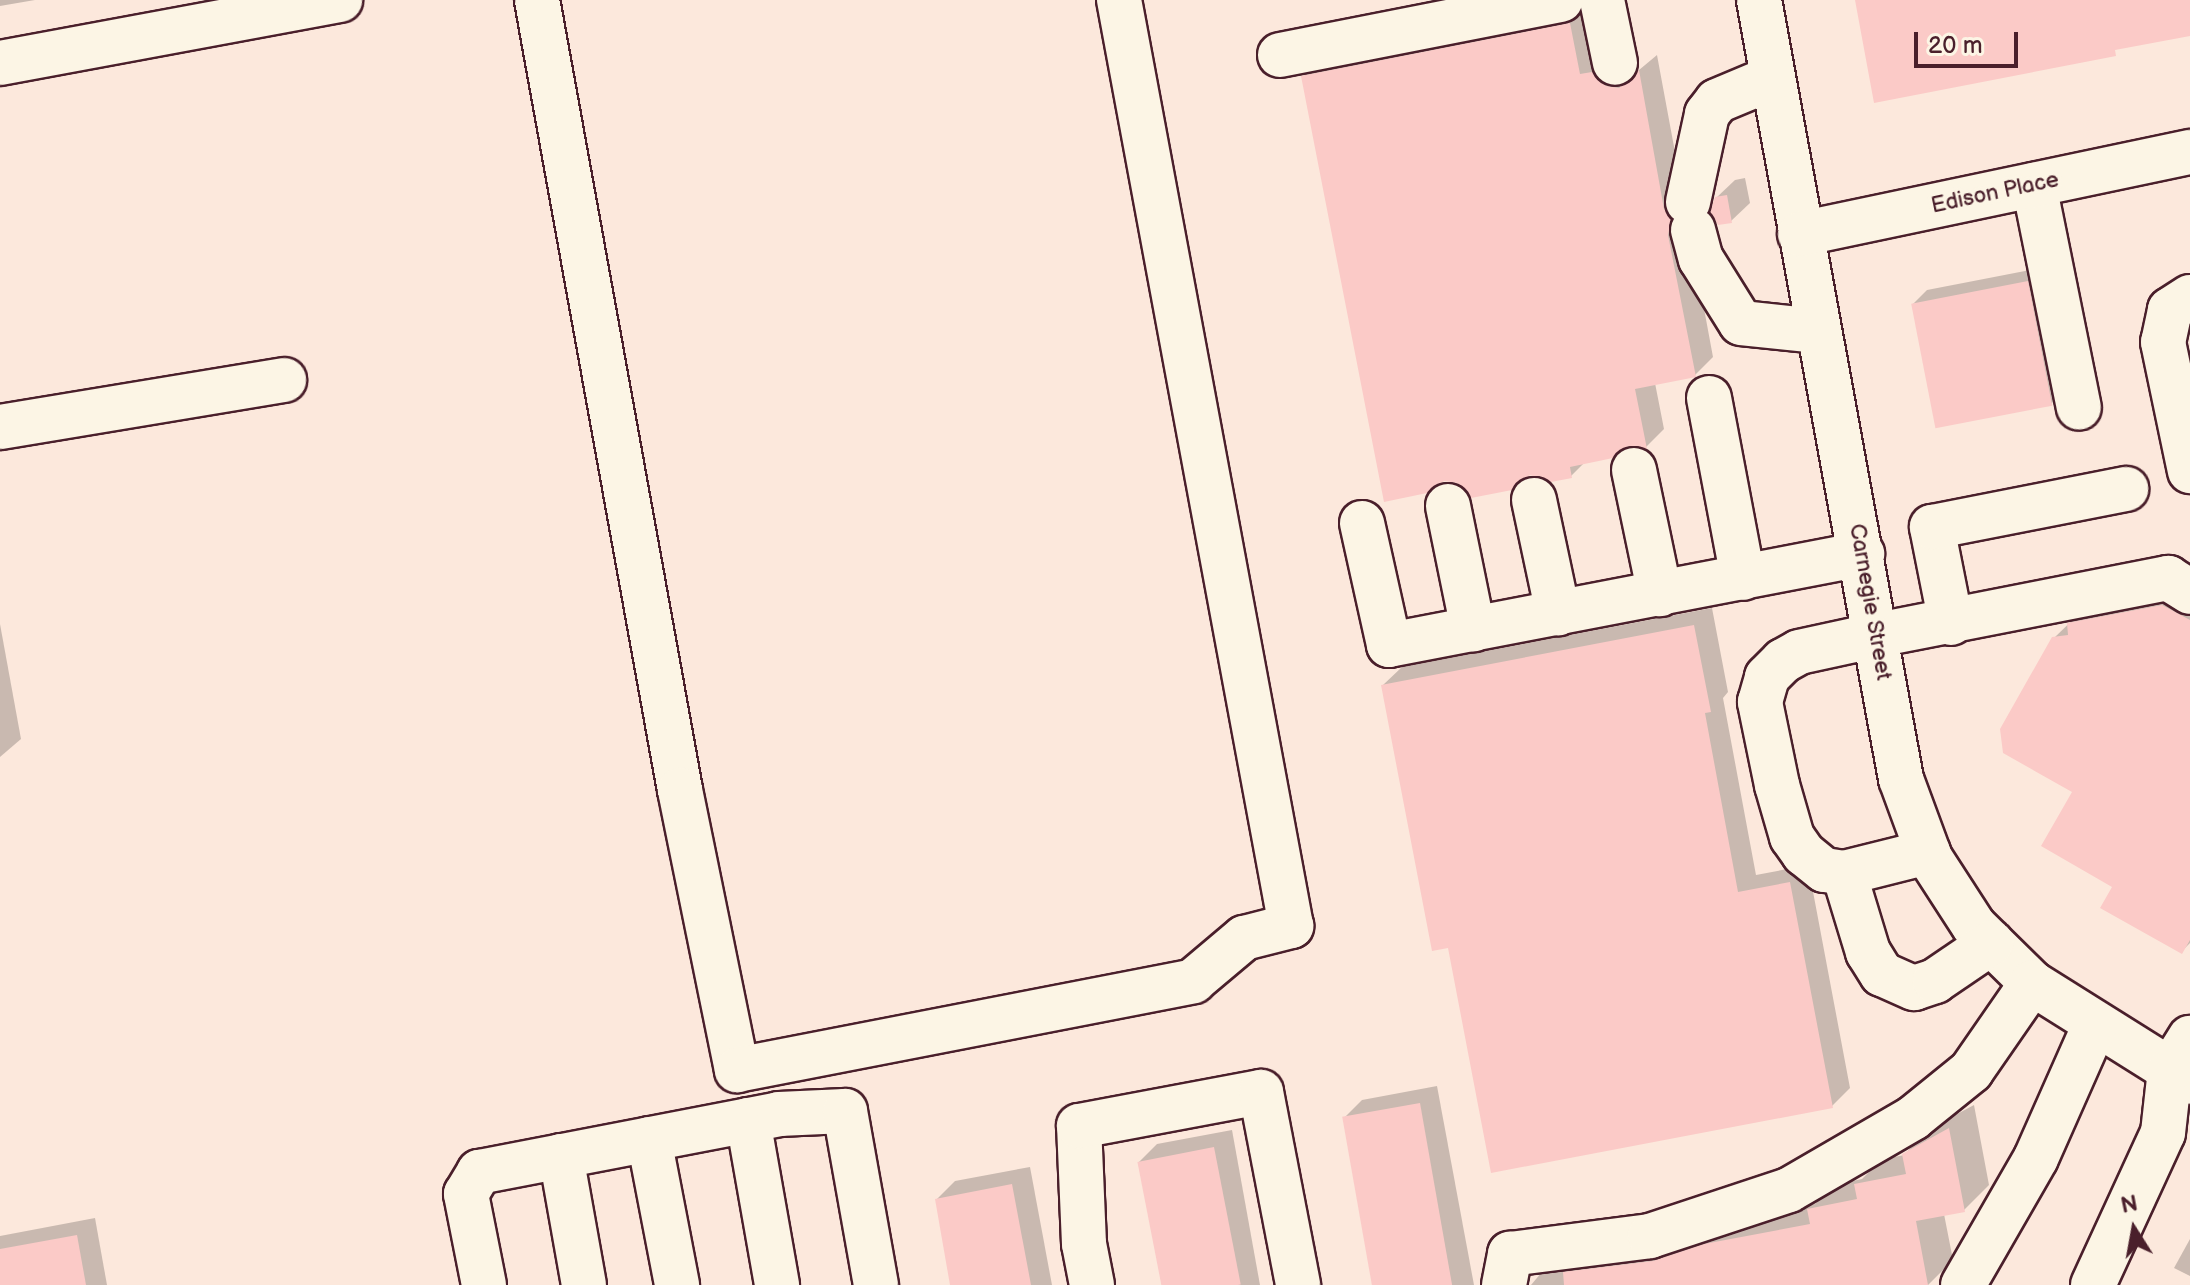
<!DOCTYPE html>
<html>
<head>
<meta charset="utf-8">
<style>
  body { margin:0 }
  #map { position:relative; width:2190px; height:1285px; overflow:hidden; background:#fcf5e5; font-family:"Balsamiq Sans",sans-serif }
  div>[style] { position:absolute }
  .built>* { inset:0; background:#fce8dc; transform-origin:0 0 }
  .shadow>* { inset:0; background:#0003 }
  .building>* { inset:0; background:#fbcac7; transform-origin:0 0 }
  .roads { filter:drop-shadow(2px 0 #4a1f2b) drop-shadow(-2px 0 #4a1f2b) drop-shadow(0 2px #4a1f2b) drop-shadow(0 -2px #4a1f2b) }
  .minor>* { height:44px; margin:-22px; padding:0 22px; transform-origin:22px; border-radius:22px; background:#fcf5e5 }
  span { translate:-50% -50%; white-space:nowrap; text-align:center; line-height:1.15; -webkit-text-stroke:7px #fcf5e5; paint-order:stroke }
  .street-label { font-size:22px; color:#4a1f2b }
  .north { position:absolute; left:2094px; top:1189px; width:80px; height:80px; -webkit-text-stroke:6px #fcf5e5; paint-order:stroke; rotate:349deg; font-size:22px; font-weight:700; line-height:32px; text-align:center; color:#4a1f2b }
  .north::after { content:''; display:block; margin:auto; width:28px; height:36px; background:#4a1f2b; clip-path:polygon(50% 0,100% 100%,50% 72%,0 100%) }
  .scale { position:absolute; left:1914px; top:32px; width:104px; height:36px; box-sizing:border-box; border:4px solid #4a1f2b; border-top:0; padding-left:10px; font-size:24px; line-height:28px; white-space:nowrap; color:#4a1f2b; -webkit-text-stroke:6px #fcf5e5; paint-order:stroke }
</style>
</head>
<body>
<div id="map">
  <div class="built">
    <div style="left:0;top:0;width:2190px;height:1285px"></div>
  </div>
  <div class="shadow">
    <div style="clip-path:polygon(0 0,35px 0,0 6px)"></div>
    <div style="clip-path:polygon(1587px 6px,1625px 69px,1639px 70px,1657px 55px,1713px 357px,1695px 375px,1655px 383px,1664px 429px,1646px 447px,1628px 444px,1585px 462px,1571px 476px,1303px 77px,1321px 59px)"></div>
    <div style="clip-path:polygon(1745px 178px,1750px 203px,1731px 221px,1716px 198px,1735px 180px)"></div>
    <div style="clip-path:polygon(2041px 268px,2065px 390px,2051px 404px,1913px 304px,1927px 290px)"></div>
    <div style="clip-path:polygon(2190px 593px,2190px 943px,2181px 952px,2115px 886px,2075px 791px,2054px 638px,2087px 606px)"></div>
    <div style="clip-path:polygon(1712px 608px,1728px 692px,1723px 698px,1756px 875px,1808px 865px,1850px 1088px,1832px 1106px,1450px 946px,1383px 685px,1402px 667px)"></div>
    <div style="clip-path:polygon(0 624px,21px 739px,0 757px)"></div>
    <div style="clip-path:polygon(1437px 1086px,1474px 1285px,1375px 1285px,1344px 1118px,1362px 1100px)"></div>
    <div style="clip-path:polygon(1974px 1105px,1989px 1185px,1964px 1210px,1944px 1214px,1953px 1260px,1928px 1285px,1531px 1285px,1558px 1253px,1815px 1204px,1834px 1185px,1862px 1179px,1881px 1160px,1904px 1155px,1929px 1129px)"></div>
    <div style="clip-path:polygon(1232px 1130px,1260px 1285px,1162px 1285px,1139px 1162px,1157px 1144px)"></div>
    <div style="clip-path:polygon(1030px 1167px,1052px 1285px,953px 1285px,937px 1199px,955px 1181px)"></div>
    <div style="clip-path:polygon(95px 1218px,107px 1285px,0 1285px,0 1236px)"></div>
    <div style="clip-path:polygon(2190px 1239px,2190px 1276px,2174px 1268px)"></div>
  </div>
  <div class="building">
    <div style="clip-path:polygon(1855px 0,2190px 0,2190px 36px,2115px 50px,2116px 56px,1874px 103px)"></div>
    <div style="clip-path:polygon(1570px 23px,1580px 74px,1592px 72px,1606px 86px,1619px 88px,1639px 70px,1664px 209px,1671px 220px,1668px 235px,1696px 377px,1635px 389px,1647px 449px,1628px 446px,1613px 458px,1570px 467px,1572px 478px,1551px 482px,1530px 475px,1512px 490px,1471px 498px,1457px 483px,1444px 481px,1427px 493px,1384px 502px,1301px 76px)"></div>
    <div style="clip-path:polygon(1727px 195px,1732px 223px,1718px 225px,1710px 212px,1715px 197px)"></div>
    <div style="left:2028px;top:281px;width:127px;height:119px;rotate:79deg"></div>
    <div style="clip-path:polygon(2162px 605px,2190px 620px,2190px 940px,2182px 954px,2100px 908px,2112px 887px,2041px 846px,2072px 792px,2003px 753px,2000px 729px,2052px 637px,2068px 635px,2067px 623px)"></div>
    <div style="clip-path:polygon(1694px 625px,1711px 712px,1705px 713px,1738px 892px,1790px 882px,1833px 1108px,1491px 1173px,1448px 948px,1432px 951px,1381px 685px)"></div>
    <div style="left:1420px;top:1103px;width:185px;height:79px;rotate:80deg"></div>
    <div style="clip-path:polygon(1949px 1128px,1965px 1212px,1916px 1221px,1928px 1285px,1564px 1285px,1563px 1272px,1653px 1261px,1704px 1244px,1810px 1224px,1807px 1209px,1857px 1199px,1854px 1184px,1906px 1174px,1902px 1154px)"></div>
    <div style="left:1214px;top:1147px;width:140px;height:78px;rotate:79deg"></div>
    <div style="clip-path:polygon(1012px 1184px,1031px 1285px,950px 1285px,935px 1199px)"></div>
    <div style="clip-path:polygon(77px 1235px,86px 1285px,0 1285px,0 1249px)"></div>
  </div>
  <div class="roads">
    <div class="minor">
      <div style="left:537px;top:0;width:803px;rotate:79.74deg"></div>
      <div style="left:680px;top:790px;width:286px;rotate:78.5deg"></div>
      <div style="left:737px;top:1070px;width:465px;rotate:-11deg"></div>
      <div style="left:1193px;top:981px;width:67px;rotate:-40.1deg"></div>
      <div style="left:1244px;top:938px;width:49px;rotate:-14.3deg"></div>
      <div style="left:1291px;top:926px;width:942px;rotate:-100.52deg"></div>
      <div style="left:1602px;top:0;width:64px;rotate:78.3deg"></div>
      <div style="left:1759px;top:0;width:792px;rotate:79.67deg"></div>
      <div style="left:1901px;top:779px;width:84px;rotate:69.8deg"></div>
      <div style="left:1930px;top:858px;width:81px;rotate:57.1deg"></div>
      <div style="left:1974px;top:926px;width:81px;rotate:44.5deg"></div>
      <div style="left:2032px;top:983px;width:186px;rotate:32.1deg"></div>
      <div style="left:1280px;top:55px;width:286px;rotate:-11.1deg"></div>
      <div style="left:0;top:63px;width:346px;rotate:-10.5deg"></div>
      <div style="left:2034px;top:185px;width:227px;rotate:78.6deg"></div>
      <div style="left:1688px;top:202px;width:90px;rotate:-77.8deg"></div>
      <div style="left:1707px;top:114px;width:16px;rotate:-52deg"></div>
      <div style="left:1717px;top:101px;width:60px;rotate:-22.7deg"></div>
      <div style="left:1693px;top:230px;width:30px;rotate:75deg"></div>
      <div style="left:1701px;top:259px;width:75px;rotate:58deg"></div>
      <div style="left:1741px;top:323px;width:78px;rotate:5.9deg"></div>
      <div style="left:1800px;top:234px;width:399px;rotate:-11.9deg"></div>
      <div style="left:2190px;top:297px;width:24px;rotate:147deg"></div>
      <div style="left:2170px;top:310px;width:33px;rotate:102deg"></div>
      <div style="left:2163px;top:342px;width:132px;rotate:78.2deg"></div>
      <div style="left:1709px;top:398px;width:183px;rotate:79.3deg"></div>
      <div style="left:0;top:427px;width:288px;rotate:-9.4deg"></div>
      <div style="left:1634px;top:470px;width:127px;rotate:78.2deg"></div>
      <div style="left:1534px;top:500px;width:116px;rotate:78deg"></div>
      <div style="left:1448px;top:506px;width:126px;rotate:78.5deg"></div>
      <div style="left:1362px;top:523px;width:125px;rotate:77.5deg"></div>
      <div style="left:1389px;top:645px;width:482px;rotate:-10.9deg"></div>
      <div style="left:1951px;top:623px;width:98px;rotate:-101.2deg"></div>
      <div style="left:1932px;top:527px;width:198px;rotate:-11.1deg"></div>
      <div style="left:1928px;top:852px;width:87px;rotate:166deg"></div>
      <div style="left:1844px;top:873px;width:20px;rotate:-171deg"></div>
      <div style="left:1824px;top:870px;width:26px;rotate:-141deg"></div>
      <div style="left:1804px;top:854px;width:21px;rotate:-125deg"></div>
      <div style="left:1792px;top:837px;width:54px;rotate:-106.1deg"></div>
      <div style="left:1777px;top:785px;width:85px;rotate:-101.6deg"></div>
      <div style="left:1760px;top:702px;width:26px;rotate:-74deg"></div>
      <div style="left:1767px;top:677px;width:23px;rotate:-45deg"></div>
      <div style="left:1783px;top:661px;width:18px;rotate:-29deg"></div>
      <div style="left:1799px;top:652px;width:80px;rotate:-12.3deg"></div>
      <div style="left:1877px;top:635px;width:297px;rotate:-11.1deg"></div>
      <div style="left:2168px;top:578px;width:26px;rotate:32deg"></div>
      <div style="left:1844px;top:873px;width:83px;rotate:73.1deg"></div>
      <div style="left:1868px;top:952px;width:26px;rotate:58deg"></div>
      <div style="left:1882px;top:974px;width:35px;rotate:24deg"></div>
      <div style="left:1914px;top:988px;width:22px;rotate:-18deg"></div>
      <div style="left:1935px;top:981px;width:68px;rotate:-34.2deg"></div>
      <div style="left:748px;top:1120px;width:168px;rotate:80deg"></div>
      <div style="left:649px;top:1139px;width:149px;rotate:79.1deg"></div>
      <div style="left:561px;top:1156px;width:131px;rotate:79.9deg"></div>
      <div style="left:484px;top:1285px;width:93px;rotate:-101.2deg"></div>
      <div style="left:466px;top:1194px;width:26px;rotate:-59deg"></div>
      <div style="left:479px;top:1172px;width:306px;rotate:-10.9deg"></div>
      <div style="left:779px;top:1114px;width:66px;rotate:-2.6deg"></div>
      <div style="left:845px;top:1111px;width:177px;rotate:79.9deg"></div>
      <div style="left:1092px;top:1285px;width:42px;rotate:-101deg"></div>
      <div style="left:1084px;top:1244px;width:118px;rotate:-92.4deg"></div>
      <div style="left:1079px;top:1126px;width:185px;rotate:-10.6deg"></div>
      <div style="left:1261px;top:1092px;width:197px;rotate:79.1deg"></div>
      <div style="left:1504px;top:1285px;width:32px;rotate:-79deg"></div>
      <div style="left:1510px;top:1254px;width:141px;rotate:-7.3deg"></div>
      <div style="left:1650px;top:1236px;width:146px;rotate:-18.3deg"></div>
      <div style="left:1789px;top:1190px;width:143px;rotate:-30.1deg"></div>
      <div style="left:1913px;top:1118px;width:75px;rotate:-39deg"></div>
      <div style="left:1971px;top:1071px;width:107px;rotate:-55.3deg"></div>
      <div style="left:1963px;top:1285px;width:146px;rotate:-60.1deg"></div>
      <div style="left:2036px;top:1158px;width:145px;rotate:-66.1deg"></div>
      <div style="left:2093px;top:1285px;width:167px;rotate:-65.3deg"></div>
      <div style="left:2163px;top:1133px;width:63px;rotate:-83.7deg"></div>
      <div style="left:2170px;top:1070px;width:38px;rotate:-58deg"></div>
    </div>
  </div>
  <div class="street-label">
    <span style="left:1995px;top:193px;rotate:-12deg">Edison Place</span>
    <span style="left:1870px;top:602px;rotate:80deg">Carnegie Street</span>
  </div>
  <div class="north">N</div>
  <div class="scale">20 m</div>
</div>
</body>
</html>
